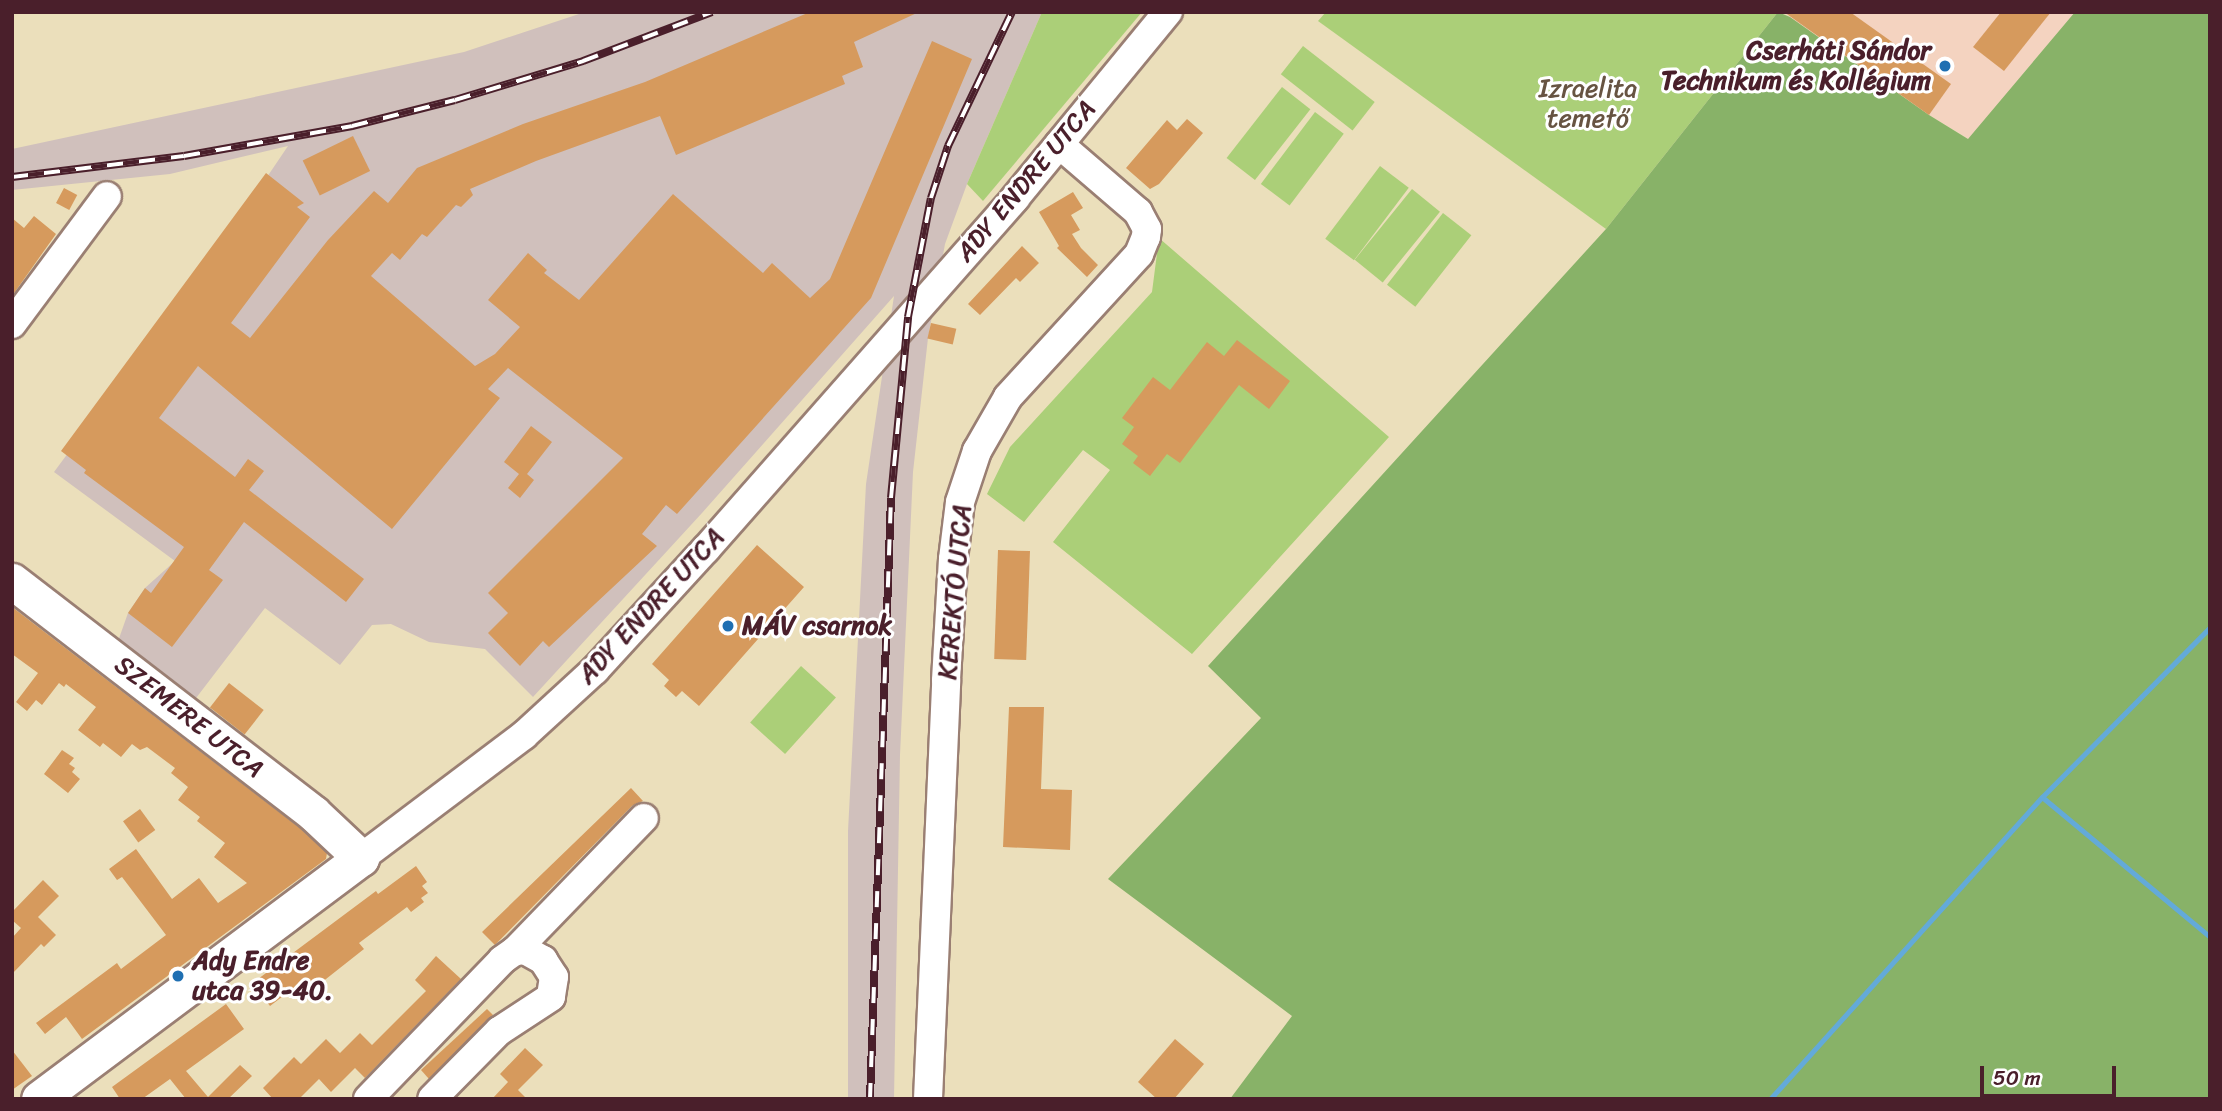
<!DOCTYPE html>
<html>
<head>
<meta charset="utf-8">
<style>
  body { margin:0 }
  #map { position:relative; width:2222px; height:1111px; overflow:hidden; background:#ebdfbb; font-family:Sriracha,sans-serif }
  div>[style] { position:absolute }
  .built>* { inset:0; background:#f4d3c0 }
  .industrial>* { inset:0; background:#d0c0bc }
  .green>* { inset:0; background:#abcf78; transform-origin:0 0 }
  .forest>* { inset:0; background:#88b268 }
  .stream>* { height:5px; margin:-2.5px; padding:0 2.5px; transform-origin:2.5px; border-radius:2.5px; background:#63aad9 }
  .building>* { inset:0; background:#d69a5d; transform-origin:0 0 }
  .roads { filter:drop-shadow(2px 0 #9a7f73) drop-shadow(-2px 0 #9a7f73) drop-shadow(0 2px #9a7f73) drop-shadow(0 -2px #9a7f73) }
  .minor>* { height:28px; margin:-14px; padding:0 14px; transform-origin:14px; border-radius:14px; background:#fff }
  .major>* { height:35px; margin:-17.5px; padding:0 17.5px; transform-origin:17.5px; border-radius:17.5px; background:#fff }
  .rail>* { height:8px; margin-top:-4px; transform-origin:0; background:repeating-linear-gradient(90deg,#fff 0 16px,#4a1f2b 0 32px); box-sizing:border-box; border-block:2px solid #4a1f2b }
  .dots>* { width:19px; height:19px; translate:-50% -50%; box-sizing:border-box; border:4px solid #fff; border-radius:50% }
  span { translate:-50% -50%; white-space:nowrap; text-align:center; line-height:1.15; -webkit-text-stroke:6px #fff; paint-order:stroke }
  .poi-label { font-size:26px; color:#4a1f2b; font-weight:700 }
  .right { translate:-100% -50%; text-align:right }
  .left { translate:0 -50%; text-align:left }
  .park-label { font-size:26px; color:#675442 }
  .street-label { font-size:26px; color:#4a1f2b }
  .frame { position:absolute; inset:0; border:14px solid #4a1f2b; pointer-events:none }
  .scale { position:absolute; left:1980px; top:1066px; width:136px; height:32px; box-sizing:border-box; border:4px solid #4a1f2b; border-top:0; padding-left:9px; font-size:21px; line-height:24px; white-space:nowrap; color:#4a1f2b; -webkit-text-stroke:5px #fff; paint-order:stroke }
</style>
</head>
<body>
<div id="map">
  <div class="built">
    <div style="clip-path:polygon(1783px 12px,2075px 12px,1969px 139px,1929px 115px)"></div>
  </div>
  <div class="industrial">
    <div style="clip-path:polygon(585px 12px,1042px 12px,967px 184px,945px 244px,928px 338px,913px 472px,900px 755px,894px 1099px,848px 1099px,848px 831px,866px 484px,894px 296px,702px 513px,533px 697px,485px 649px,429px 642px,391px 624px,372px 625px,340px 665px,265px 608px,193px 702px,117px 644px,128px 613px,145px 588px,175px 561px,54px 472px,208px 264px,288px 146px,170px 174px,12px 190px,12px 149px,464px 52px)"></div>
  </div>
  <div class="green">
    <div style="clip-path:polygon(1042px 12px,1142px 12px,983px 201px,967px 184px)"></div>
    <div style="clip-path:polygon(1326px 12px,1778px 12px,1606px 229px,1318px 21px)"></div>
    <div style="left:1303px;top:46px;width:91px;height:36px;rotate:38deg"></div>
    <div style="left:1282px;top:87px;width:36px;height:90px;rotate:38deg"></div>
    <div style="left:1315px;top:112px;width:36px;height:90px;rotate:37deg"></div>
    <div style="left:1380px;top:166px;width:36px;height:91px;rotate:37deg"></div>
    <div style="left:1412px;top:189px;width:36px;height:91px;rotate:39deg"></div>
    <div style="left:1443px;top:213px;width:36px;height:91px;rotate:38deg"></div>
    <div style="clip-path:polygon(1159px 238px,1389px 437px,1192px 654px,1053px 542px,1110px 470px,1083px 450px,1024px 522px,987px 494px,1010px 447px,1152px 292px)"></div>
    <div style="left:801px;top:666px;width:47px;height:76px;rotate:42deg"></div>
  </div>
  <div class="forest">
    <div style="clip-path:polygon(1778px 12px,1790px 17px,1929px 115px,1968px 139px,2075px 12px,2210px 12px,2210px 1099px,1230px 1099px,1292px 1016px,1108px 879px,1261px 718px,1208px 666px,1606px 229px)"></div>
  </div>
  <div class="stream">
    <div style="left:2042px;top:797px;width:219px;rotate:39.8deg"></div>
    <div style="left:1770px;top:1099px;width:406px;rotate:-48deg"></div>
    <div style="left:2042px;top:797px;width:239px;rotate:-45.3deg"></div>
  </div>
  <div class="building">
    <div style="clip-path:polygon(810px 12px,919px 12px,854px 42px,863px 67px,842px 76px,845px 84px,676px 155px,660px 116px,536px 161px,470px 189px,473px 195px,461px 207px,456px 205px,427px 237px,422px 234px,400px 260px,392px 253px,371px 276px,475px 366px,495px 354px,520px 327px,488px 300px,528px 253px,547px 270px,544px 273px,579px 300px,673px 194px,763px 273px,772px 263px,810px 298px,830px 279px,932px 41px,972px 59px,871px 298px,677px 514px,666px 505px,642px 534px,657px 546px,549px 647px,543px 641px,520px 666px,488px 633px,508px 613px,488px 593px,623px 458px,508px 368px,488px 389px,500px 398px,392px 529px,198px 366px,159px 418px,235px 477px,248px 459px,264px 471px,249px 490px,364px 579px,346px 602px,244px 522px,209px 570px,223px 580px,172px 647px,128px 613px,145px 588px,151px 593px,184px 547px,84px 473px,86px 470px,61px 451px,266px 173px,304px 203px,297px 207px,310px 217px,231px 323px,250px 338px,328px 240px,374px 191px,388px 203px,417px 168px,523px 124px,645px 82px)"></div>
    <div style="clip-path:polygon(1784px 12px,1850px 12px,1951px 84px,1929px 115px)"></div>
    <div style="clip-path:polygon(2001px 12px,2051px 12px,2004px 71px,1973px 47px)"></div>
    <div style="clip-path:polygon(1187px 119px,1203px 133px,1159px 184px,1150px 189px,1126px 168px,1167px 120px,1177px 130px)"></div>
    <div style="left:353px;top:136px;width:39px;height:56px;rotate:64deg"></div>
    <div style="left:64px;top:188px;width:15px;height:17px;rotate:28deg"></div>
    <div style="clip-path:polygon(1073px 192px,1083px 208px,1071px 215px,1080px 230px,1072px 234px,1081px 248px,1098px 265px,1087px 277px,1057px 248px,1059px 246px,1039px 212px)"></div>
    <div style="clip-path:polygon(34px 216px,56px 234px,12px 296px,12px 218px,24px 228px)"></div>
    <div style="clip-path:polygon(1022px 246px,1039px 263px,1020px 282px,1016px 278px,980px 315px,968px 304px)"></div>
    <div style="left:931px;top:323px;width:26px;height:16px;rotate:13deg"></div>
    <div style="clip-path:polygon(1237px 340px,1290px 381px,1269px 409px,1239px 385px,1180px 463px,1167px 454px,1150px 476px,1133px 463px,1138px 456px,1122px 444px,1134px 427px,1122px 418px,1153px 377px,1170px 390px,1207px 342px,1224px 356px)"></div>
    <div style="clip-path:polygon(531px 426px,552px 442px,527px 474px,534px 480px,520px 498px,508px 488px,519px 474px,504px 462px)"></div>
    <div style="clip-path:polygon(757px 545px,804px 587px,699px 706px,682px 691px,676px 697px,664px 686px,669px 680px,652px 664px)"></div>
    <div style="left:998px;top:550px;width:32px;height:109px;rotate:2deg"></div>
    <div style="clip-path:polygon(12px 607px,300px 828px,327px 853px,326px 859px,82px 1039px,66px 1017px,45px 1034px,36px 1023px,117px 963px,121px 969px,166px 935px,122px 877px,117px 880px,109px 869px,136px 849px,172px 899px,199px 878px,218px 903px,247px 883px,214px 857px,225px 843px,197px 821px,200px 817px,178px 800px,188px 787px,171px 773px,175px 768px,147px 747px,140px 750px,132px 744px,121px 757px,103px 743px,100px 747px,78px 730px,96px 707px,66px 684px,64px 687px,59px 683px,42px 705px,36px 700px,27px 711px,16px 702px,38px 673px,12px 654px)"></div>
    <div style="left:229px;top:683px;width:44px;height:31px;rotate:38deg"></div>
    <div style="clip-path:polygon(1009px 707px,1044px 707px,1041px 789px,1072px 790px,1070px 850px,1003px 847px)"></div>
    <div style="clip-path:polygon(62px 750px,74px 758px,69px 764px,75px 768px,72px 772px,80px 779px,68px 793px,44px 774px)"></div>
    <div style="clip-path:polygon(631px 788px,643px 801px,632px 806px,495px 945px,482px 932px)"></div>
    <div style="left:140px;top:809px;width:26px;height:21px;rotate:54deg"></div>
    <div style="clip-path:polygon(416px 866px,427px 882px,422px 886px,428px 893px,421px 898px,424px 902px,411px 912px,407px 907px,359px 943px,364px 949px,326px 979px,314px 987px,307px 978px,270px 1006px,261px 994px,266px 990px,258px 979px,376px 891px,378px 894px)"></div>
    <div style="clip-path:polygon(43px 880px,59px 896px,38px 917px,56px 935px,44px 947px,41px 944px,12px 974px,12px 938px,21px 928px,12px 920px,12px 912px)"></div>
    <div style="clip-path:polygon(436px 956px,461px 979px,365px 1078px,355px 1068px,331px 1092px,319px 1079px,299px 1099px,273px 1099px,263px 1088px,294px 1057px,301px 1064px,326px 1039px,340px 1053px,360px 1033px,372px 1045px,426px 991px,415px 980px)"></div>
    <div style="clip-path:polygon(226px 1004px,244px 1029px,186px 1071px,208px 1097px,240px 1065px,252px 1076px,228px 1099px,186px 1099px,170px 1079px,142px 1099px,120px 1099px,112px 1087px)"></div>
    <div style="clip-path:polygon(487px 1009px,493px 1015px,429px 1079px,421px 1070px)"></div>
    <div style="clip-path:polygon(1175px 1039px,1204px 1064px,1174px 1099px,1157px 1099px,1138px 1082px)"></div>
    <div style="clip-path:polygon(525px 1048px,543px 1065px,518px 1090px,527px 1099px,492px 1099px,508px 1082px,500px 1074px)"></div>
    <div style="clip-path:polygon(12px 1050px,32px 1076px,12px 1090px)"></div>
  </div>
  <div class="roads">
    <div class="minor">
      <div style="left:12px;top:324px;width:159px;rotate:-53.4deg"></div>
      <div style="left:361px;top:858px;width:204px;rotate:-37deg"></div>
      <div style="left:524px;top:735px;width:96px;rotate:-42.5deg"></div>
      <div style="left:595px;top:670px;width:164px;rotate:-47.5deg"></div>
      <div style="left:706px;top:549px;width:468px;rotate:-48.6deg"></div>
      <div style="left:1015px;top:198px;width:241px;rotate:-50.6deg"></div>
      <div style="left:515px;top:951px;width:185px;rotate:-45.9deg"></div>
      <div style="left:368px;top:1099px;width:193px;rotate:-46deg"></div>
      <div style="left:502px;top:960px;width:16px;rotate:-35deg"></div>
      <div style="left:515px;top:951px;width:10px;rotate:-6deg"></div>
      <div style="left:525px;top:950px;width:21px;rotate:29deg"></div>
      <div style="left:543px;top:960px;width:20px;rotate:57deg"></div>
      <div style="left:554px;top:977px;width:20px;rotate:99deg"></div>
      <div style="left:551px;top:997px;width:62px;rotate:146.8deg"></div>
      <div style="left:499px;top:1031px;width:95px;rotate:134.6deg"></div>
      <div style="left:928px;top:1099px;width:419px;rotate:-87.5deg"></div>
      <div style="left:946px;top:680px;width:121px;rotate:-86.7deg"></div>
      <div style="left:953px;top:559px;width:57px;rotate:-83deg"></div>
      <div style="left:960px;top:502px;width:54px;rotate:-71.6deg"></div>
      <div style="left:977px;top:451px;width:62px;rotate:-60.1deg"></div>
      <div style="left:1008px;top:397px;width:194px;rotate:-47.5deg"></div>
      <div style="left:1139px;top:254px;width:18px;rotate:-68deg"></div>
      <div style="left:1146px;top:237px;width:8px;rotate:-83deg"></div>
      <div style="left:1147px;top:229px;width:19px;rotate:-118deg"></div>
      <div style="left:1138px;top:212px;width:104px;rotate:-139.3deg"></div>
    </div>
    <div class="major">
      <div style="left:12px;top:581px;width:380px;rotate:37.6deg"></div>
      <div style="left:313px;top:813px;width:66px;rotate:43.2deg"></div>
      <div style="left:361px;top:858px;width:402px;rotate:143.2deg"></div>
    </div>
  </div>
  <div class="rail">
    <div style="left:12px;top:177px;width:173px;rotate:-7deg"></div>
    <div style="left:184px;top:156px;width:171px;rotate:-10.1deg"></div>
    <div style="left:352px;top:126px;width:106px;rotate:-14.2deg"></div>
    <div style="left:455px;top:100px;width:134px;rotate:-16.9deg"></div>
    <div style="left:583px;top:61px;width:138px;rotate:-20.8deg"></div>
    <div style="left:870px;top:1099px;width:601px;rotate:-88deg"></div>
    <div style="left:891px;top:498px;width:182px;rotate:-84.6deg"></div>
    <div style="left:908px;top:317px;width:121px;rotate:-79.1deg"></div>
    <div style="left:931px;top:198px;width:55px;rotate:-71.9deg"></div>
    <div style="left:948px;top:146px;width:148px;rotate:-64.5deg"></div>
  </div>
  <div class="dots">
    <div style="left:1945px;top:66px;background:#1f6fb2"></div>
    <div style="left:728px;top:626px;background:#1f6fb2"></div>
    <div style="left:178px;top:976px;background:#1f6fb2"></div>
  </div>
  <div class="poi-label">
    <span class="right" style="left:1931px;top:66px">Cserháti Sándor<br>Technikum és Kollégium</span>
    <span class="left" style="left:742px;top:626px">MÁV csarnok</span>
    <span class="left" style="left:192px;top:976px">Ady Endre<br>utca 39-40.</span>
  </div>
  <div class="park-label">
    <span style="left:1588px;top:104px">Izraelita<br>temető</span>
  </div>
  <div class="street-label">
    <span style="left:1026px;top:181px;rotate:-50deg">ADY ENDRE UTCA</span>
    <span style="left:955px;top:592px;rotate:-85deg">KEREKTÓ UTCA</span>
    <span style="left:651px;top:606px;rotate:-47deg">ADY ENDRE UTCA</span>
    <span style="left:189px;top:717px;rotate:38deg">SZEMERE UTCA</span>
  </div>
  <div class="frame"></div>
  <div class="scale">50 m</div>
</div>
</body>
</html>
